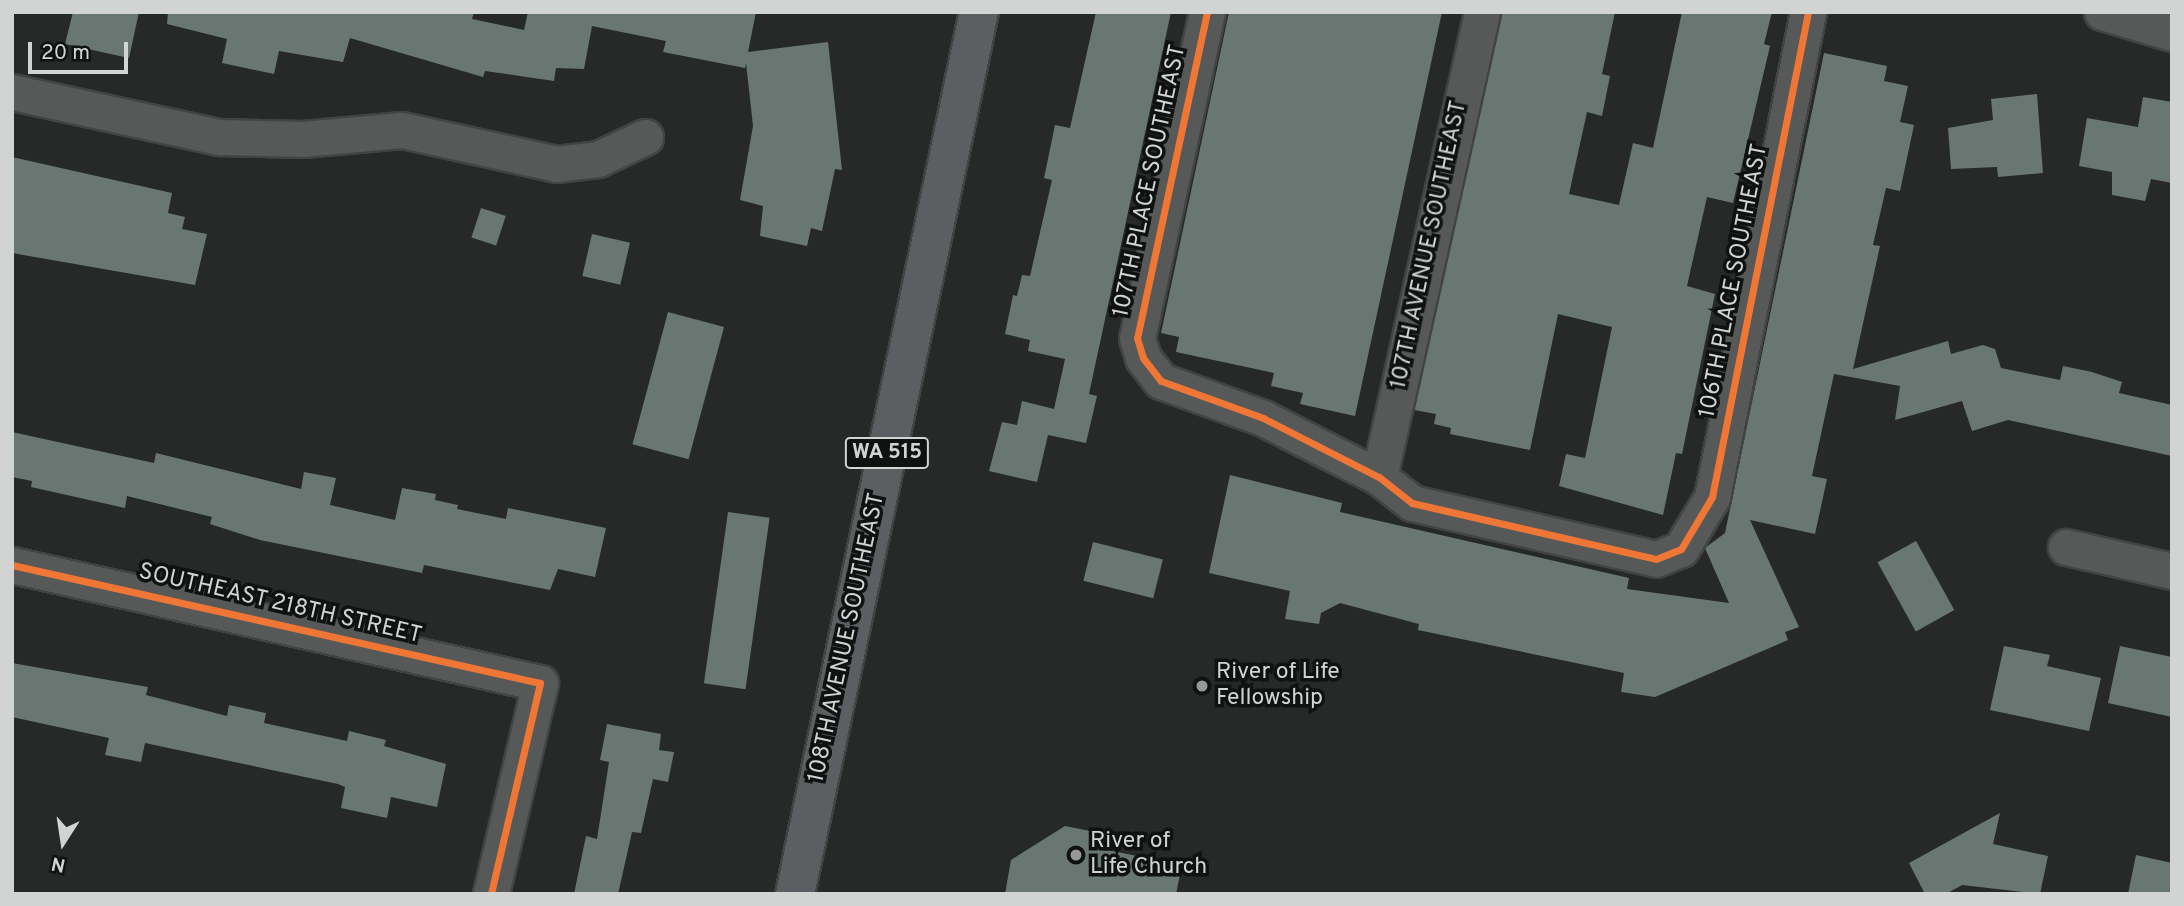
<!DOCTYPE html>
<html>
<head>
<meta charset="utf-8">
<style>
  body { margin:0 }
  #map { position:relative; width:2184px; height:906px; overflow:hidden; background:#262928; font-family:Overpass,sans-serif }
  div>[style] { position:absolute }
  .building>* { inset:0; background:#697772; transform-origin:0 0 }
  .roads { filter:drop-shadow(2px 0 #424443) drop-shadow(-2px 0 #424443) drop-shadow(0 2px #424443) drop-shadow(0 -2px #424443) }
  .street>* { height:35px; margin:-17.5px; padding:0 17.5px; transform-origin:17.5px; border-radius:17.5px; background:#575958 }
  .primary>* { height:38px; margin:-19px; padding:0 19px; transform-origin:19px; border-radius:19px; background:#5d5e62 }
  .cycleway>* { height:7px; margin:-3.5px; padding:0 3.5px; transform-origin:3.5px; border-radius:3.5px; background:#f07635 }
  .dots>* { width:19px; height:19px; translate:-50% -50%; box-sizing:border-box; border:4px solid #101211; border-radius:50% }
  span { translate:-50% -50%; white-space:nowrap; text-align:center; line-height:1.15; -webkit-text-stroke:7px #101211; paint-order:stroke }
  .shield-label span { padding:2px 5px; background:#101211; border:2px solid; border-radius:5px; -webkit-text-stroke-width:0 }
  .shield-label { font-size:21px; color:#d2d4d3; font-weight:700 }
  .street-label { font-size:23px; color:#d2d4d3 }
  .poi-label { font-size:23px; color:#d2d4d3 }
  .left { translate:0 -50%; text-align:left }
  .frame { position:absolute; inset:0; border:14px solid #d2d4d3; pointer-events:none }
  .north { position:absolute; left:28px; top:808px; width:70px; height:70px; -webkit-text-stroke:5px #101211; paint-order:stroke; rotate:192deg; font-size:19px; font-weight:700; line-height:28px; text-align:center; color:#d2d4d3 }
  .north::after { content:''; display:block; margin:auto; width:24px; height:32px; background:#d2d4d3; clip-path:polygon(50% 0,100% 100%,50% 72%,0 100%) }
  .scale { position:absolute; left:28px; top:42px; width:100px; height:32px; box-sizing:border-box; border:4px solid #d2d4d3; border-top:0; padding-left:9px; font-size:21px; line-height:24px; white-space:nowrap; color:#d2d4d3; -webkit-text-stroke:5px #101211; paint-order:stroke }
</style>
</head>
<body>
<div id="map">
  <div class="building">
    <div style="clip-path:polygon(73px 12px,139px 12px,129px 58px,65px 44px)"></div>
    <div style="clip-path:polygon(168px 12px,474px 12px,472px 19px,524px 30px,528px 12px,756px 12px,748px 52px,828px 42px,842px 170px,835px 169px,822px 231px,811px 228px,807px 246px,760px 236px,763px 206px,740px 200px,753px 126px,746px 63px,745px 68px,663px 52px,666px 41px,592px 26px,584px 69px,556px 68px,554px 81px,485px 71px,483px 77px,350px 38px,343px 62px,279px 51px,274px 74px,222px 63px,227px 39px,167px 24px)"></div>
    <div style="clip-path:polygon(1096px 12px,1171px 12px,1089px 394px,1097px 396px,1086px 443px,1048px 435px,1037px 482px,989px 471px,1002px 422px,1017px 425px,1022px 401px,1054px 409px,1065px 359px,1028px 351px,1030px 340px,1005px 334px,1013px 295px,1017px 296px,1022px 275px,1030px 276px,1052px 180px,1044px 178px,1055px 125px,1070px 128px)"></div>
    <div style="clip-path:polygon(1229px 12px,1442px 12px,1355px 416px,1300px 404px,1303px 393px,1271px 386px,1274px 373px,1176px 352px,1179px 337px,1161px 333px)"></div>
    <div style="clip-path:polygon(1502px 12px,1615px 12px,1602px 74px,1610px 76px,1602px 116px,1587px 112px,1569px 194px,1619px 205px,1633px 143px,1653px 148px,1682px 12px,1772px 12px,1764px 44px,1770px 46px,1733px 203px,1707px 197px,1687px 286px,1715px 294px,1682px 454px,1676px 453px,1663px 515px,1559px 486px,1566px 454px,1585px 458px,1612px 327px,1558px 314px,1530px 450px,1450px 434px,1451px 428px,1434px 424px,1436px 414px,1414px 410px)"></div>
    <div style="clip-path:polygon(1824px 53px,1887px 66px,1884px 81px,1908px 86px,1900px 122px,1914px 125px,1900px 191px,1886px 188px,1873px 245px,1880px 246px,1853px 369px,1948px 341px,1951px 354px,1983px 345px,1995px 349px,2001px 368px,2060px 380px,2063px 366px,2092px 372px,2122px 382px,2119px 393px,2172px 405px,2172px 456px,2008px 420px,1972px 431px,1962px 401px,1895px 420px,1900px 386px,1834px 374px,1812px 476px,1827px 479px,1815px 534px,1750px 520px,1799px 627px,1785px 632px,1788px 640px,1655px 697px,1621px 692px,1624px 673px,1418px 630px,1419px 624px,1340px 603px,1321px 613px,1319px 624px,1285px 619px,1290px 591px,1209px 573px,1230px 475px,1342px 503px,1340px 512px,1629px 578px,1627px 589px,1729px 603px,1705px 548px,1725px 533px)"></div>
    <div style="clip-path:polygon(2037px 94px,2043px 173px,1998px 177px,1997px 167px,1951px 169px,1948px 128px,1993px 120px,1991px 99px)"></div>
    <div style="clip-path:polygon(2143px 97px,2172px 102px,2172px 183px,2151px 179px,2145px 201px,2112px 195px,2112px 172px,2079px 166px,2087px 118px,2138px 127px)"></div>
    <div style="clip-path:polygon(12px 157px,172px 193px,168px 213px,185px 217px,182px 229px,207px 234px,195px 285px,12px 253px)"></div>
    <div style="left:481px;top:208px;width:26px;height:31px;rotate:18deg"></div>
    <div style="left:592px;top:234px;width:39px;height:43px;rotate:13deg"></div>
    <div style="left:668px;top:312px;width:58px;height:137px;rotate:15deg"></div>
    <div style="clip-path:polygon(12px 432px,154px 463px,156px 453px,301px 489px,304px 472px,336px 478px,330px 505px,395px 520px,402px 488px,436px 494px,435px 500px,458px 505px,457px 509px,506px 519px,508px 508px,606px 528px,595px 577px,558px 569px,550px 590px,424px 565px,422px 573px,260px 540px,210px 524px,212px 517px,127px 496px,125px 508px,31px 487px,32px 481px,12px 477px)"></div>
    <div style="left:728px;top:512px;width:42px;height:173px;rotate:8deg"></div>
    <div style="left:1916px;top:541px;width:79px;height:44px;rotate:61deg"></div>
    <div style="left:1093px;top:542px;width:72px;height:40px;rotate:14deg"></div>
    <div style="clip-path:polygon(2004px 646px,2050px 655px,2047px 666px,2101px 678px,2089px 731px,1990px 710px)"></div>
    <div style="clip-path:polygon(2120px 646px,2172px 657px,2172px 717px,2108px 703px)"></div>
    <div style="clip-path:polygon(12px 663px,148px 687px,146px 695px,227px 716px,229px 705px,266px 713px,264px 723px,347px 741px,349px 731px,386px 740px,384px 746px,446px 764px,437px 807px,391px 797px,387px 818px,341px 808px,345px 787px,338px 784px,145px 743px,141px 762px,105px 755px,109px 738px,12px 717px)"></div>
    <div style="clip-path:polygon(607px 724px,661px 734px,659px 750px,674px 752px,668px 782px,653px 779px,641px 833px,632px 832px,618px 894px,574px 894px,586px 836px,597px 839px,609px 762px,600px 760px)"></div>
    <div style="clip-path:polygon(2000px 813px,1993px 844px,2048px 856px,2040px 894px,1962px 885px,1946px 894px,1925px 894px,1909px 863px)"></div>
    <div style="clip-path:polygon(1065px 826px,1110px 835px,1107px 850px,1182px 865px,1176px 894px,1005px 894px,1011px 860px)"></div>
    <div style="clip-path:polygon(2136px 855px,2172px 863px,2172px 894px,2128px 894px)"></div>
  </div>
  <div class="roads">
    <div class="street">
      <div style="left:1207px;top:12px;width:333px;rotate:102.1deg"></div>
      <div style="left:1137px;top:338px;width:21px;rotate:73deg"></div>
      <div style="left:1143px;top:358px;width:29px;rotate:52deg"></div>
      <div style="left:1161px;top:381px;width:109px;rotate:19.9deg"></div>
      <div style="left:1263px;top:418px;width:130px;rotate:27deg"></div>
      <div style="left:1379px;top:477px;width:42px;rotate:38.2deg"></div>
      <div style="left:1412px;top:503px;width:250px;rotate:12.9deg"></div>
      <div style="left:1656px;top:559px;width:27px;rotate:-22deg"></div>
      <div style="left:1681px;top:549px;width:61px;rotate:-59.2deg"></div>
      <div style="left:1712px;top:497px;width:494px;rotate:-78.8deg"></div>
      <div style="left:2102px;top:12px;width:73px;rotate:16.7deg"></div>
      <div style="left:12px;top:92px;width:212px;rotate:12.3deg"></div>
      <div style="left:219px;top:137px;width:84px;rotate:1.4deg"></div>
      <div style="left:303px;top:139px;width:99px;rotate:-5.2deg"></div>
      <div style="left:402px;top:130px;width:158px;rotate:12.4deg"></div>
      <div style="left:556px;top:164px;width:42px;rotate:-6.8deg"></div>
      <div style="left:598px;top:159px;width:52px;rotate:-25.1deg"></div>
      <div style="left:1379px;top:477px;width:476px;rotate:-77.5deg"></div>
      <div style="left:2066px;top:547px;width:109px;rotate:12.8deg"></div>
      <div style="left:12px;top:565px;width:541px;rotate:12.6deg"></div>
      <div style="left:540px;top:683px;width:217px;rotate:103.1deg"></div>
    </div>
    <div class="primary">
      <div style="left:795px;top:894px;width:901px;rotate:-78.22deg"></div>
    </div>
  </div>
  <div class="cycleway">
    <div style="left:1207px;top:12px;width:333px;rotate:102.1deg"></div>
    <div style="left:1137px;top:338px;width:21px;rotate:73deg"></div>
    <div style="left:1143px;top:358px;width:29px;rotate:52deg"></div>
    <div style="left:1161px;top:381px;width:109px;rotate:19.9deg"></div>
    <div style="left:1263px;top:418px;width:130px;rotate:27deg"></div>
    <div style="left:1379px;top:477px;width:42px;rotate:38.2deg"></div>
    <div style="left:1412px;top:503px;width:250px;rotate:12.9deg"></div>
    <div style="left:1656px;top:559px;width:27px;rotate:-22deg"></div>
    <div style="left:1681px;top:549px;width:61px;rotate:-59.2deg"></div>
    <div style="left:1712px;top:497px;width:494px;rotate:-78.8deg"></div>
    <div style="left:12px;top:565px;width:541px;rotate:12.6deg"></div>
    <div style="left:540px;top:683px;width:217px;rotate:103.1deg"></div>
  </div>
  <div class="dots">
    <div style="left:1202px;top:686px;background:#969897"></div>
    <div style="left:1076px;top:855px;background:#969897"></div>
  </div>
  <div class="shield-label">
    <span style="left:887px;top:453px">WA 515</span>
  </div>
  <div class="street-label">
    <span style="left:1151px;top:181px;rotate:-78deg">107TH PLACE SOUTHEAST</span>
    <span style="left:1430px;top:245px;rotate:-78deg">107TH AVENUE SOUTHEAST</span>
    <span style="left:1735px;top:281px;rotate:-79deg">106TH PLACE SOUTHEAST</span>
    <span style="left:280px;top:605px;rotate:13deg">SOUTHEAST 218TH STREET</span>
    <span style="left:848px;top:638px;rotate:-78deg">108TH AVENUE SOUTHEAST</span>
  </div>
  <div class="poi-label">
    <span class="left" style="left:1216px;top:686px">River of Life<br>Fellowship</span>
    <span class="left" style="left:1090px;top:855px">River of<br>Life Church</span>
  </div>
  <div class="frame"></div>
  <div class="north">N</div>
  <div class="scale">20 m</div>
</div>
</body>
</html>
